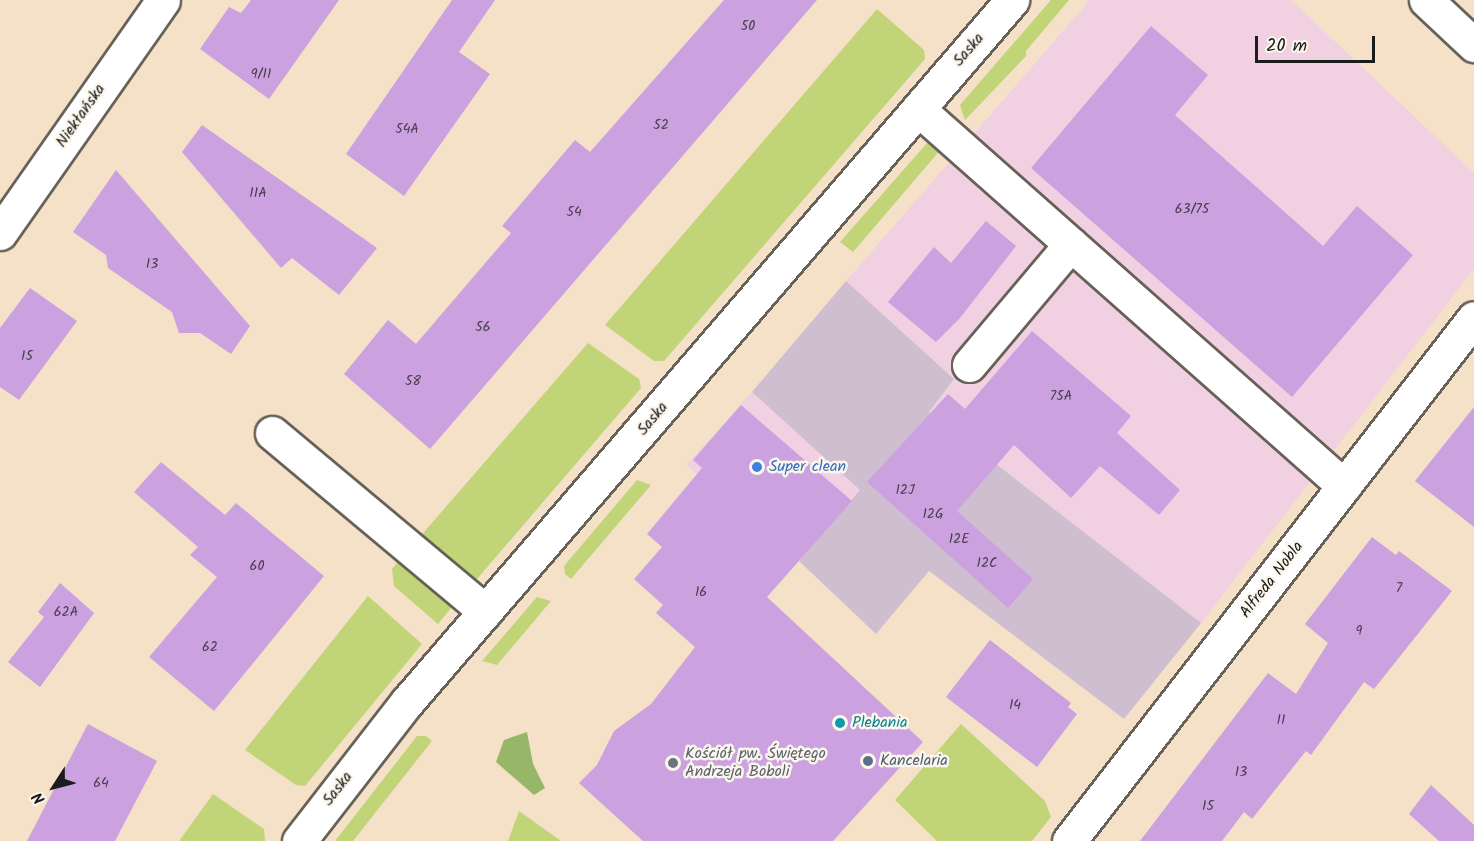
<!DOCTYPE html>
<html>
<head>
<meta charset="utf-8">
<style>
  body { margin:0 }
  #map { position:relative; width:1474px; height:841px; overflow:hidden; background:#f4e1c7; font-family:Kalam,sans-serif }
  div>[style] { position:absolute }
  .built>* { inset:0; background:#f1d0e2; transform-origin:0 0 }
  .industrial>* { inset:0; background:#cebed0 }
  .green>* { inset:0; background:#c1d477 }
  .forest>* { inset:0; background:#98b668 }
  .building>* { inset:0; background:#cba1df }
  .roads { filter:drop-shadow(2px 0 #686158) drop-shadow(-2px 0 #686158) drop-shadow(0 2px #686158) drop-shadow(0 -2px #686158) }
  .minor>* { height:33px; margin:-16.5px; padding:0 16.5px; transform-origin:16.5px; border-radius:16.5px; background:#fff }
  .dots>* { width:16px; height:16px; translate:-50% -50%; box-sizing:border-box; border:3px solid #fbf7ec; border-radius:50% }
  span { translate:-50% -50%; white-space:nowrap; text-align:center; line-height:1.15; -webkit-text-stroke:5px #fbf7ec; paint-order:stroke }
  .number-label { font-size:14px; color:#483d4d }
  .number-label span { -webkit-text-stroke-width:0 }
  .street-label { font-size:16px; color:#1c1c1c }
  .shop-label { font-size:16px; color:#366cbe }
  .left { translate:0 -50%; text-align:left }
  .culture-label { font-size:16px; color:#0d838f }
  .worship-label { font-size:16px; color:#5b616d }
  .service-label { font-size:16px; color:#4e5e75 }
  .north { position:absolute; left:24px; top:757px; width:60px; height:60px; -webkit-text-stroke:4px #fbf7ec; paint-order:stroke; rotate:234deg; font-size:16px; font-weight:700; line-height:24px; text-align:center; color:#1c1c1c }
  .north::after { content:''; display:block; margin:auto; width:21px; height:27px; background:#1c1c1c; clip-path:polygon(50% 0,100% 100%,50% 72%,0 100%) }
  .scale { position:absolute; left:1255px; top:36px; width:120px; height:27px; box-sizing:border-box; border:3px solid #1c1c1c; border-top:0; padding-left:8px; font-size:18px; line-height:21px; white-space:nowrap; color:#1c1c1c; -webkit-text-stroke:4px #fbf7ec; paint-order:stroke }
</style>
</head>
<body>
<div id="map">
  <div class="built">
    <div style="clip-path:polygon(1090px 0,1291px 0,1474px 173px,1474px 269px,1201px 623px,928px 411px,954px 379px,846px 281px)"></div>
    <div style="left:752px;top:392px;width:146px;height:98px;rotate:42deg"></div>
  </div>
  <div class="industrial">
    <div style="clip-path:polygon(846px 281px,954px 379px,929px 412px,1201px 623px,1124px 719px,929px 571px,876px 634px,799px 561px,860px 490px,752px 392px)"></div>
  </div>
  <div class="green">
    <div style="clip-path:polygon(1051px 0,1069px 0,1026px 51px,1026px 56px,965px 120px,960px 105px)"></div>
    <div style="clip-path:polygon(877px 9px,924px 50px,925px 59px,664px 361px,654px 361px,605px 325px)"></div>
    <div style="clip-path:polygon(928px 142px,942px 148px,853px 252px,840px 242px)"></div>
    <div style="clip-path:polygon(588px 343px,639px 379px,641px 388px,477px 579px,468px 580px,418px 539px)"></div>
    <div style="clip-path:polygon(637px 480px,651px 485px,571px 579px,565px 574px,564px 566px)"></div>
    <div style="clip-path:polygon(403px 556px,451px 599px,452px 607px,438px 624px,394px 586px,392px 569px)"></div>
    <div style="clip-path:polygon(368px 596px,422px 644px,305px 786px,296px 785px,245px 750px)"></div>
    <div style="clip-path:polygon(537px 597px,551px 601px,497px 665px,482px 661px)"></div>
    <div style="clip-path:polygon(961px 724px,1045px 801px,1051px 817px,1032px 841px,937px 841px,895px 800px)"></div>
    <div style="clip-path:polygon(417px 736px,426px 736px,432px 741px,353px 841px,335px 841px)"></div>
    <div style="clip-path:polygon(213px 794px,264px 829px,265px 841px,179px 841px)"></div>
    <div style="clip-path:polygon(519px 811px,561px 841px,508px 841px)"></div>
  </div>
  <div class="forest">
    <div style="clip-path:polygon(527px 732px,533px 764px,545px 788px,534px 795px,496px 762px,504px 740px)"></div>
  </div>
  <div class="building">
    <div style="clip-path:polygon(251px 0,339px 0,269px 99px,200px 49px,229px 7px,241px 13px)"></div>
    <div style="clip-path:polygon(452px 0,495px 0,459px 52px,490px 74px,404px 196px,346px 154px)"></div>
    <div style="clip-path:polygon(724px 0,817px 0,430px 449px,344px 374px,388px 320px,416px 344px,511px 233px,502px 226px,575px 140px,590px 152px)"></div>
    <div style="clip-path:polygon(1151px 26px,1208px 75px,1175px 115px,1323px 246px,1357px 206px,1413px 255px,1292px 397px,1031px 168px)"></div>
    <div style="clip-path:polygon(202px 125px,377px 248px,339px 295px,292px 258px,281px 268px,182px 152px)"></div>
    <div style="clip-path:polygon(116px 170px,250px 326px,231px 354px,200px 333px,179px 333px,172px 312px,108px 268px,106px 255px,73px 232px)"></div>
    <div style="clip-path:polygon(986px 221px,1016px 246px,960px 318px,936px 342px,888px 302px,934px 247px,951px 263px)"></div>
    <div style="clip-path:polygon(30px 288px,77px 321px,19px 400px,0 387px,0 328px)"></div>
    <div style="clip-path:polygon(1032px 331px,1131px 416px,1117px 433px,1180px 490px,1159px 515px,1100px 466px,1071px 498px,1014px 445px,957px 511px,1033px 579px,1008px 608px,867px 482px,948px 394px,965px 409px)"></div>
    <div style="clip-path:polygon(741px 405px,852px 501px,767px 597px,923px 742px,833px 841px,643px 841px,579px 783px,597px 765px,614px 731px,651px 704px,695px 647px,656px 613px,663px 605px,634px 579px,662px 547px,647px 534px,702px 468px,693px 460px)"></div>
    <div style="clip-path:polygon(1474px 407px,1474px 527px,1415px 481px)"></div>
    <div style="clip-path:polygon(161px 462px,225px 515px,236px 503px,324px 576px,214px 711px,149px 657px,217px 577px,190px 555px,198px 547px,134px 492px)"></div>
    <div style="clip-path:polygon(1372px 537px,1396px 555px,1399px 551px,1452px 591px,1374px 689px,1364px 682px,1311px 755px,1306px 751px,1252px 819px,1244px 812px,1222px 841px,1140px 841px,1268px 673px,1296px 694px,1328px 643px,1305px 624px)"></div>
    <div style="clip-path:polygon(60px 583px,94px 613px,40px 687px,8px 662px,44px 617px,38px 612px)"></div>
    <div style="clip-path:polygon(990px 640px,1071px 703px,1068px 707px,1077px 714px,1037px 767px,946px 697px)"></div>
    <div style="clip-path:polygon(88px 724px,157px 761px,115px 841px,27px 841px)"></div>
    <div style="clip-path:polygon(1431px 785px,1474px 825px,1474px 841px,1439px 841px,1409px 814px)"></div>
  </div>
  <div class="roads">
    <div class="minor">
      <div style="left:1426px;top:0;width:66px;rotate:43.2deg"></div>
      <div style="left:918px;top:109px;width:569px;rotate:41.51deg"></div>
      <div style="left:0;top:233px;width:284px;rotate:-55deg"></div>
      <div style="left:969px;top:365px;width:158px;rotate:-49.9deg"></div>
      <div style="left:272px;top:433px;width:278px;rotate:39.9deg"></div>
      <div style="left:299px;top:841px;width:176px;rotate:-52.2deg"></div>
      <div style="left:407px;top:702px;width:927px;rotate:-49.24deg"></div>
      <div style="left:1069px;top:841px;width:661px;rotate:-52.25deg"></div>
    </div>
  </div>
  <div class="dots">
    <div style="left:757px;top:467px;background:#3f7fe0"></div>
    <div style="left:840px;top:723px;background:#0f9aa8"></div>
    <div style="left:868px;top:761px;background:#5c6f8a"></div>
    <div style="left:673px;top:763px;background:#6b7280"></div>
  </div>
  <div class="number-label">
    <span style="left:748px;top:26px">50</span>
    <span style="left:261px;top:74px">9/11</span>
    <span style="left:661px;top:125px">52</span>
    <span style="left:407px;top:129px">54A</span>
    <span style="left:258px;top:193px">11A</span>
    <span style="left:1192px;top:209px">63/75</span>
    <span style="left:574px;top:212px">54</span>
    <span style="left:152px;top:264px">13</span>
    <span style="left:483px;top:327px">56</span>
    <span style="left:27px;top:356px">15</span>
    <span style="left:413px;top:381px">58</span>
    <span style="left:1061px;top:396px">75A</span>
    <span style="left:905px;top:490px">12J</span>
    <span style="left:933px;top:514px">12G</span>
    <span style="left:959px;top:539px">12E</span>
    <span style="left:987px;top:563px">12C</span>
    <span style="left:257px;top:566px">60</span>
    <span style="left:1399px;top:588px">7</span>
    <span style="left:701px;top:592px">16</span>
    <span style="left:66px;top:612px">62A</span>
    <span style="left:1359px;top:631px">9</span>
    <span style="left:210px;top:647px">62</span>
    <span style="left:1015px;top:705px">14</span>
    <span style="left:1281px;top:720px">11</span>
    <span style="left:1241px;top:772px">13</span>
    <span style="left:101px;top:783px">64</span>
    <span style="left:1208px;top:806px">15</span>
  </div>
  <div class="street-label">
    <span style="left:969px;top:50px;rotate:-49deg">Saska</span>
    <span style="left:81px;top:116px;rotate:-55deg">Niekłańska</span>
    <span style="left:653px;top:419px;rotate:-50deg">Saska</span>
    <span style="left:1272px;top:580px;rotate:-52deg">Alfreda Nobla</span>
    <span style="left:338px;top:789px;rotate:-52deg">Saska</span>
  </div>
  <div class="shop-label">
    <span class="left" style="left:769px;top:467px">Super clean</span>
  </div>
  <div class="culture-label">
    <span class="left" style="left:852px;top:723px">Plebania</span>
  </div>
  <div class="worship-label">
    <span class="left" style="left:685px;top:763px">Kościół pw. Świętego<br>Andrzeja Boboli</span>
  </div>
  <div class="service-label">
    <span class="left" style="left:880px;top:761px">Kancelaria</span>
  </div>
  <div class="north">N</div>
  <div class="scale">20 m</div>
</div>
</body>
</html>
